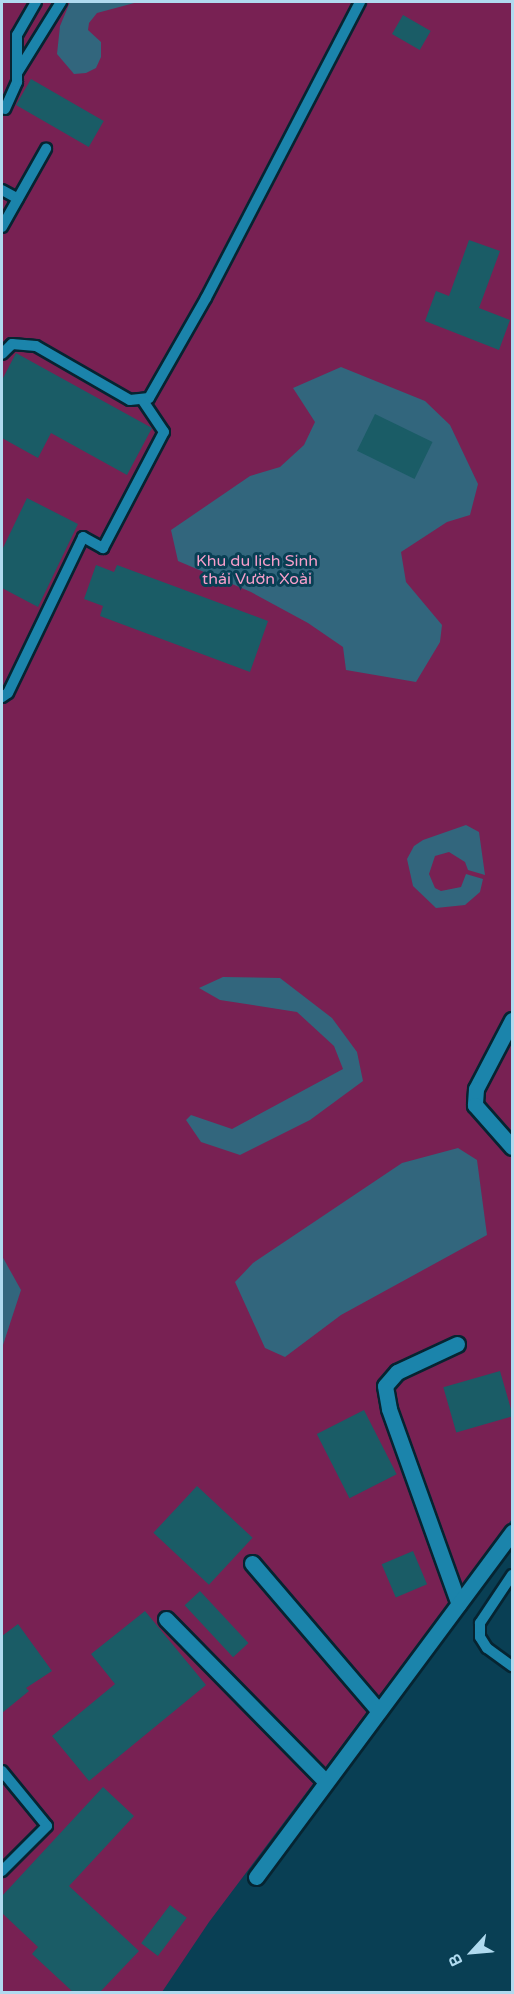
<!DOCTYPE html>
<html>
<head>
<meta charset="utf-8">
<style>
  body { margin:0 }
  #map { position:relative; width:514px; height:1994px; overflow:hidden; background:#093f54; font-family:"Varela Round",sans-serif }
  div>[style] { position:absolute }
  .green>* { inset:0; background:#782153 }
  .water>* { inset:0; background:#32667d }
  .building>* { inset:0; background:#1a5c66; transform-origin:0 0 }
  .roads { filter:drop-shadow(2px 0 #062431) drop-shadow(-2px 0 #062431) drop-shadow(0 2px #062431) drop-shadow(0 -2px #062431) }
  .lane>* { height:10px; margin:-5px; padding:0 5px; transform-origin:5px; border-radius:5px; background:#1b84ab }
  .street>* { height:15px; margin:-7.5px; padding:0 7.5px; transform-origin:7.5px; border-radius:7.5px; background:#1b84ab }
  span { translate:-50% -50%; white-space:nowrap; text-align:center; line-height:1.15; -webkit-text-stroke:6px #093f54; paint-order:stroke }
  .park-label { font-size:16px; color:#f79fca }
  .frame { position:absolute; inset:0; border:3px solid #b0daef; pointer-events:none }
  .north { position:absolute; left:442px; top:1922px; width:60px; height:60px; -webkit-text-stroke:4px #093f54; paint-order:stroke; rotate:244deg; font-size:16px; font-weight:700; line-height:24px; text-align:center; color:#b0daef }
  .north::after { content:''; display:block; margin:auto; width:21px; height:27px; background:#b0daef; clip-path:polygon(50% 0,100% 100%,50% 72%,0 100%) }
</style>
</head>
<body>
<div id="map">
  <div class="green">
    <div style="clip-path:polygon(2px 2px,512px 2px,512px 1138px,505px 1148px,512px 1157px,512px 1519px,209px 1922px,162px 1992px,2px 1992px)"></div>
  </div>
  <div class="water">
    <div style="clip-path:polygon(70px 2px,138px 2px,97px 13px,89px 23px,88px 30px,101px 42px,101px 57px,96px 68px,86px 73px,74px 74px,57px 54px,60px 26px)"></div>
    <div style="clip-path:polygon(341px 367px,425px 401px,450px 425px,478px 484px,470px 515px,447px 522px,401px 552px,406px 582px,442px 625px,440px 642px,416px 682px,346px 670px,343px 647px,308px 623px,251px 592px,178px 561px,171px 530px,250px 476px,280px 467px,304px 445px,315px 422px,293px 388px)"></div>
    <div style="clip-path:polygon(466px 825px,479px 832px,485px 875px,468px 870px,465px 862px,449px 852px,435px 856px,429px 874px,435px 888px,441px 891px,461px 887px,466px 874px,483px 879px,480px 892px,465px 905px,436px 908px,413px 886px,407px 859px,414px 846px,423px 840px)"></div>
    <div style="clip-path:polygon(223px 977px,280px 978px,332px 1018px,357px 1052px,363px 1081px,310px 1120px,240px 1155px,201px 1142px,186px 1120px,191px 1115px,232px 1129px,343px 1069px,334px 1046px,297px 1012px,220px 1000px,199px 988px)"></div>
    <div style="clip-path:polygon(458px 1148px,477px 1160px,487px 1235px,341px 1315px,285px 1357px,265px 1348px,235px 1282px,253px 1263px,402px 1163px)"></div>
    <div style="clip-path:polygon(2px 1256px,21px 1290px,2px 1348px)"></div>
  </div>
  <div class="building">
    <div style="left:403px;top:15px;width:32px;height:22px;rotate:30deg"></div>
    <div style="left:31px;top:79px;width:84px;height:30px;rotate:30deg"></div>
    <div style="clip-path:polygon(469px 240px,500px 251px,479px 308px,510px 320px,499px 350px,425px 321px,436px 291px,449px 296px)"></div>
    <div style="clip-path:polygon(16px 353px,152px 428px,127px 475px,51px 433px,38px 458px,2px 438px,2px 380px)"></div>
    <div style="left:375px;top:414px;width:64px;height:41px;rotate:26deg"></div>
    <div style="clip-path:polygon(27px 498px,78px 524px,38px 607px,2px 588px,2px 550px)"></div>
    <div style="clip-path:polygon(96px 565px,114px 572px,117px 565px,268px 621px,250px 672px,100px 616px,103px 606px,84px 599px)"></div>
    <div style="left:500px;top:1371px;width:47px;height:59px;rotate:74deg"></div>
    <div style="left:364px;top:1410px;width:72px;height:53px;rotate:63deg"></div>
    <div style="left:197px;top:1486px;width:76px;height:64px;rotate:43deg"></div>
    <div style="left:413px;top:1551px;width:36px;height:34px;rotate:67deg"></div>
    <div style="left:200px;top:1591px;width:71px;height:21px;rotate:47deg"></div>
    <div style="clip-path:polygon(145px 1611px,206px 1685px,89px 1781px,52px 1736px,115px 1684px,91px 1654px)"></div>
    <div style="clip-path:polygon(18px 1624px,52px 1671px,26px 1688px,29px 1691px,2px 1713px,2px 1636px)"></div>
    <div style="clip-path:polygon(103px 1787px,134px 1816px,69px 1886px,139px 1951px,100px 1992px,73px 1992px,32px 1954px,38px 1947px,2px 1913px,2px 1896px)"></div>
    <div style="left:170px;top:1905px;width:21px;height:48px;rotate:37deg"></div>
  </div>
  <div class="roads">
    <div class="lane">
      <div style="left:17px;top:73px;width:84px;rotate:-58.2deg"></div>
      <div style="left:5px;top:109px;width:30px;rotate:-66deg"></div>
      <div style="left:17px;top:82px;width:47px;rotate:-90deg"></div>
      <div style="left:17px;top:35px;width:38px;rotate:-60deg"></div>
      <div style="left:2px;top:190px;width:18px;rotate:29deg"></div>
      <div style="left:2px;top:227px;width:90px;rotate:-60.6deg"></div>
      <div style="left:2px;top:354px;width:14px;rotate:-45deg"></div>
      <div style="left:12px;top:344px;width:24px;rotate:5deg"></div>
      <div style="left:36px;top:346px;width:108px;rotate:29.9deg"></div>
      <div style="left:130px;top:400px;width:19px;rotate:-6deg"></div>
      <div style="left:149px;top:398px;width:115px;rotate:-60.3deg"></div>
      <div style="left:206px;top:298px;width:334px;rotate:-62.5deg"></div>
      <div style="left:2px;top:697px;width:7px;rotate:-34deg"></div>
      <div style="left:8px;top:693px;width:173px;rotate:-64.3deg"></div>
      <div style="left:83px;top:537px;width:23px;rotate:29deg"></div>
      <div style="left:103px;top:548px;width:131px;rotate:-62.3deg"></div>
      <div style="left:164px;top:432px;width:37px;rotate:-124deg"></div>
      <div style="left:512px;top:1575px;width:58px;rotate:123.7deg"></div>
      <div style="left:480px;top:1623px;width:14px;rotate:90deg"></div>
      <div style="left:480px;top:1637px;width:13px;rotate:58deg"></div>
      <div style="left:487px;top:1648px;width:31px;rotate:36deg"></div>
      <div style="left:2px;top:1771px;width:71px;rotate:50.7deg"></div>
      <div style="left:47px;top:1826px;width:64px;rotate:135deg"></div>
    </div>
    <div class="street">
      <div style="left:512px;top:1020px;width:78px;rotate:117.6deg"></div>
      <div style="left:476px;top:1089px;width:16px;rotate:94deg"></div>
      <div style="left:475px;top:1105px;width:56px;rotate:48.6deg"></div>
      <div style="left:457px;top:1344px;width:66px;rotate:155deg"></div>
      <div style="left:397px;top:1372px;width:18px;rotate:131deg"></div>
      <div style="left:385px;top:1386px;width:23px;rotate:80deg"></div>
      <div style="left:389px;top:1409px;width:207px;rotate:70.3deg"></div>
      <div style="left:252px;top:1563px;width:195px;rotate:49.4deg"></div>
      <div style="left:166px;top:1619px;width:227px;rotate:45.5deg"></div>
      <div style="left:256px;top:1877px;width:430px;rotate:-53.4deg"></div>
    </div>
  </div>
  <div class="park-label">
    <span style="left:257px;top:570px">Khu du lịch Sinh<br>thái Vườn Xoài</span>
  </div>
  <div class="frame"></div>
  <div class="north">B</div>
</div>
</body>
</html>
